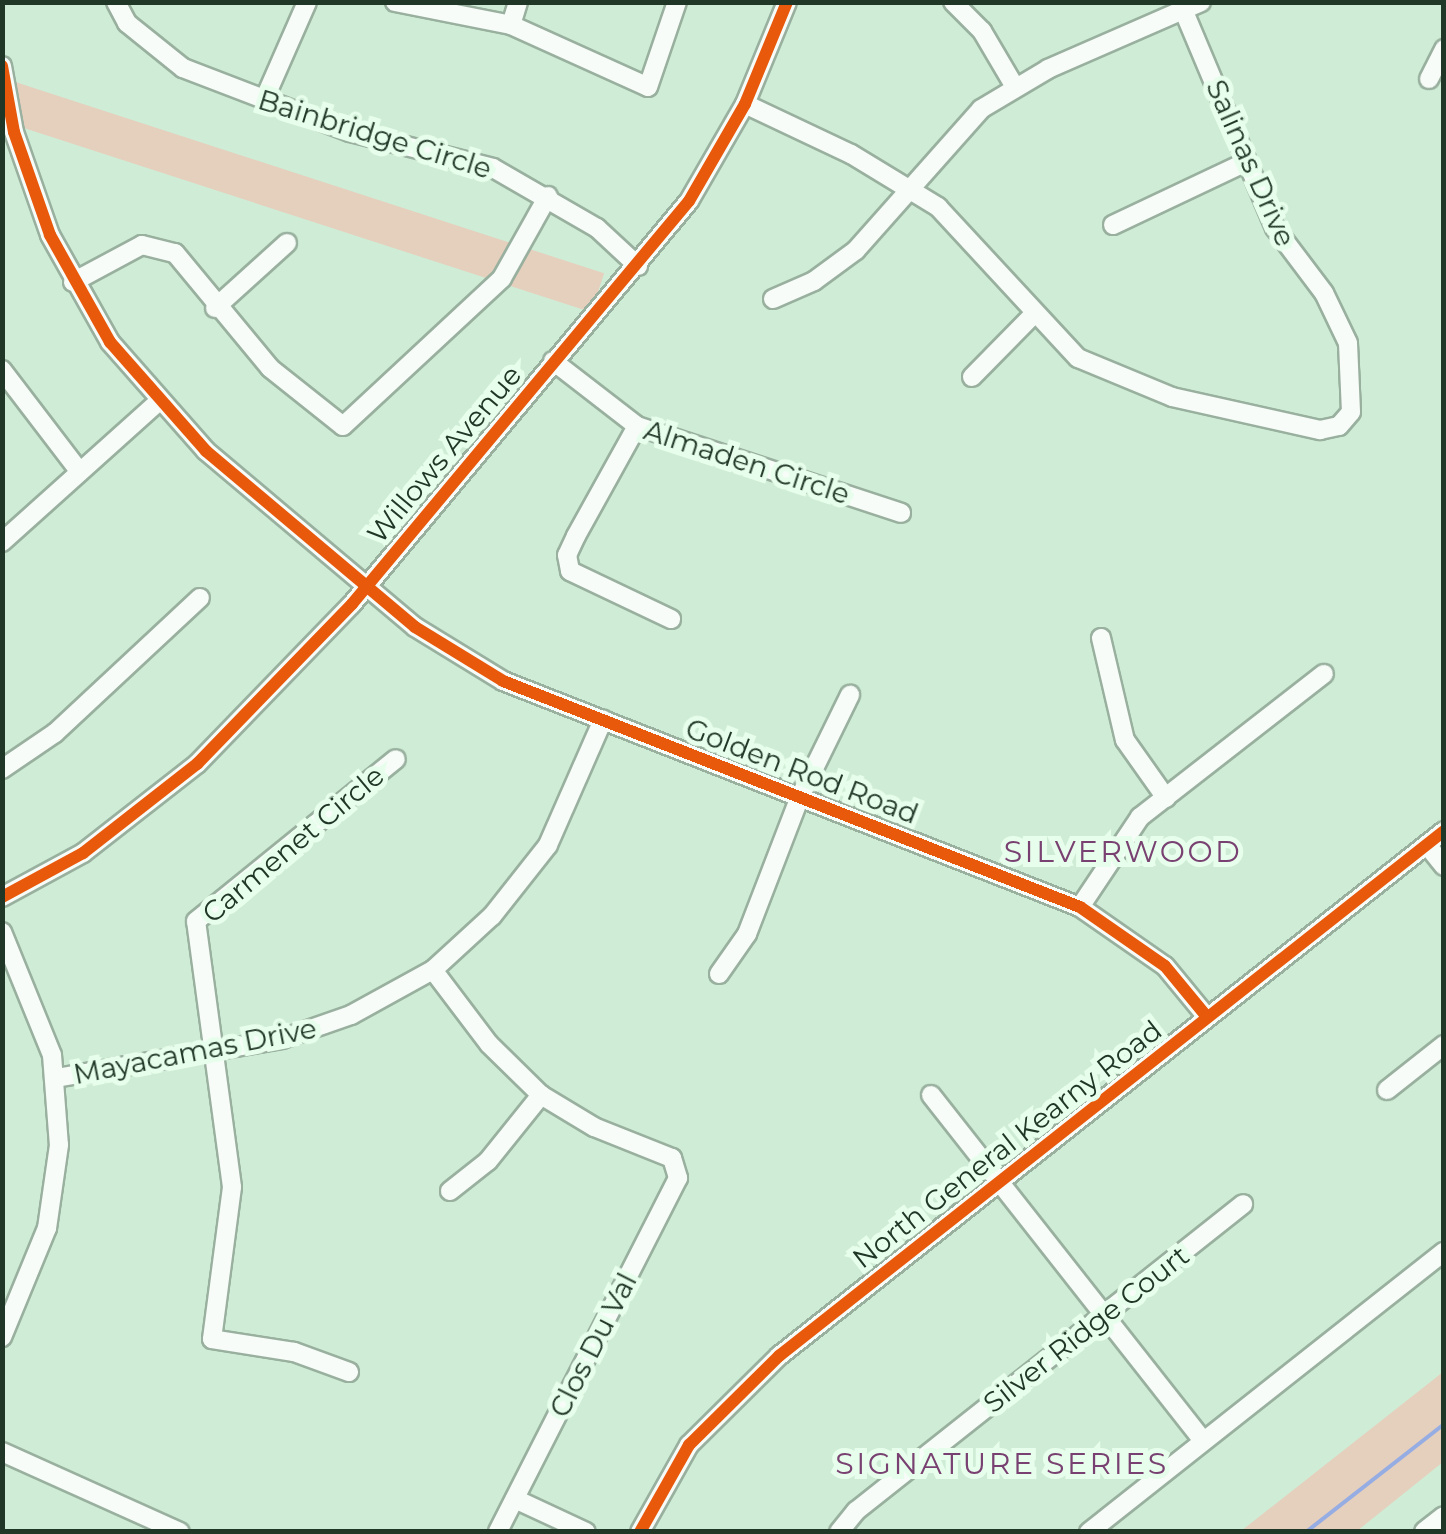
<!DOCTYPE html>
<html>
<head>
<meta charset="utf-8">
<style>
  body { margin:0 }
  #map { position:relative; width:1446px; height:1534px; overflow:hidden; background:#cfedd6; font-family:Montserrat,sans-serif }
  div>[style] { position:absolute }
  .green>* { inset:0; background:#e5cfbd; transform-origin:0 0 }
  .stream>* { height:4px; margin:-2px; padding:0 2px; transform-origin:2px; border-radius:2px; background:#96ade3 }
  .roads { filter:drop-shadow(2px 0 #99b09f) drop-shadow(-2px 0 #99b09f) drop-shadow(0 2px #99b09f) drop-shadow(0 -2px #99b09f) }
  .minor>* { height:18px; margin:-9px; padding:0 9px; transform-origin:9px; border-radius:9px; background:#f8fcf9 }
  .major>* { height:20px; margin:-10px; padding:0 10px; transform-origin:10px; border-radius:10px; background:#f8fcf9 }
  .cycleway>* { height:12px; margin:-6px; padding:0 6px; transform-origin:6px; border-radius:6px; background:#e8590c }
  span { translate:-50% -50%; white-space:nowrap; text-align:center; line-height:1.15; -webkit-text-stroke:10px #e8feec; paint-order:stroke }
  .street-label { font-size:28px; color:#203626 }
  .neighbourhood-label { font-size:30px; color:#784171; letter-spacing:2.5px }
  .frame { position:absolute; inset:0; border:5px solid #203626; pointer-events:none }
</style>
</head>
<body>
<div id="map">
  <div class="green">
    <div style="left:3px;top:78px;width:632px;height:41px;rotate:18deg"></div>
    <div style="clip-path:polygon(1443px 1372px,1443px 1462px,1357px 1531px,1241px 1531px)"></div>
  </div>
  <div class="stream">
    <div style="left:1306px;top:1532px;width:175px;rotate:-38deg"></div>
  </div>
  <div class="roads">
    <div class="minor">
      <div style="left:116px;top:2px;width:24px;rotate:62deg"></div>
      <div style="left:127px;top:23px;width:72px;rotate:38.8deg"></div>
      <div style="left:183px;top:68px;width:179px;rotate:21deg"></div>
      <div style="left:350px;top:132px;width:147px;rotate:14.1deg"></div>
      <div style="left:493px;top:168px;width:120px;rotate:30deg"></div>
      <div style="left:597px;top:228px;width:56px;rotate:42.8deg"></div>
      <div style="left:395px;top:2px;width:118px;rotate:11.2deg"></div>
      <div style="left:511px;top:25px;width:150px;rotate:24.3deg"></div>
      <div style="left:648px;top:87px;width:90px;rotate:-71.2deg"></div>
      <div style="left:953px;top:2px;width:41px;rotate:45deg"></div>
      <div style="left:982px;top:31px;width:65px;rotate:59.5deg"></div>
      <div style="left:511px;top:25px;width:24px;rotate:-73deg"></div>
      <div style="left:2px;top:66px;width:67px;rotate:79.7deg"></div>
      <div style="left:14px;top:132px;width:109px;rotate:70.7deg"></div>
      <div style="left:50px;top:235px;width:123px;rotate:60.7deg"></div>
      <div style="left:110px;top:342px;width:145px;rotate:48.6deg"></div>
      <div style="left:206px;top:451px;width:273px;rotate:40.1deg"></div>
      <div style="left:415px;top:627px;width:103px;rotate:31.5deg"></div>
      <div style="left:503px;top:681px;width:620px;rotate:21.39deg"></div>
      <div style="left:1080px;top:907px;width:103px;rotate:34.8deg"></div>
      <div style="left:1165px;top:966px;width:66px;rotate:50.5deg"></div>
      <div style="left:1429px;top:79px;width:34px;rotate:-63deg"></div>
      <div style="left:264px;top:100px;width:107px;rotate:-66.3deg"></div>
      <div style="left:745px;top:104px;width:117px;rotate:25.3deg"></div>
      <div style="left:851px;top:154px;width:102px;rotate:31.3deg"></div>
      <div style="left:938px;top:207px;width:206px;rotate:47.2deg"></div>
      <div style="left:1078px;top:358px;width:102px;rotate:22.5deg"></div>
      <div style="left:1172px;top:397px;width:152px;rotate:12.6deg"></div>
      <div style="left:1320px;top:430px;width:19px;rotate:-12deg"></div>
      <div style="left:1339px;top:426px;width:18px;rotate:-49deg"></div>
      <div style="left:1351px;top:412px;width:69px;rotate:-92.5deg"></div>
      <div style="left:1348px;top:343px;width:55px;rotate:-115.6deg"></div>
      <div style="left:1324px;top:293px;width:81px;rotate:-127deg"></div>
      <div style="left:1275px;top:228px;width:245px;rotate:-112.8deg"></div>
      <div style="left:1113px;top:225px;width:147px;rotate:-25.3deg"></div>
      <div style="left:73px;top:282px;width:78px;rotate:-28.2deg"></div>
      <div style="left:142px;top:245px;width:34px;rotate:14deg"></div>
      <div style="left:175px;top:253px;width:149px;rotate:50.4deg"></div>
      <div style="left:270px;top:368px;width:93px;rotate:38.5deg"></div>
      <div style="left:343px;top:426px;width:217px;rotate:-42.9deg"></div>
      <div style="left:502px;top:278px;width:94px;rotate:-60.7deg"></div>
      <div style="left:773px;top:299px;width:45px;rotate:-23.7deg"></div>
      <div style="left:814px;top:281px;width:52px;rotate:-36.4deg"></div>
      <div style="left:856px;top:250px;width:188px;rotate:-48.4deg"></div>
      <div style="left:981px;top:109px;width:78px;rotate:-30.8deg"></div>
      <div style="left:1048px;top:69px;width:167px;rotate:-23.6deg"></div>
      <div style="left:215px;top:308px;width:97px;rotate:-42.1deg"></div>
      <div style="left:553px;top:361px;width:106px;rotate:37.7deg"></div>
      <div style="left:637px;top:426px;width:278px;rotate:18.2deg"></div>
      <div style="left:2px;top:370px;width:128px;rotate:52.6deg"></div>
      <div style="left:972px;top:377px;width:87px;rotate:-45.5deg"></div>
      <div style="left:637px;top:426px;width:126px;rotate:119deg"></div>
      <div style="left:576px;top:536px;width:21px;rotate:115deg"></div>
      <div style="left:567px;top:555px;width:16px;rotate:79deg"></div>
      <div style="left:570px;top:571px;width:112px;rotate:25.4deg"></div>
      <div style="left:2px;top:542px;width:208px;rotate:-41.9deg"></div>
      <div style="left:1101px;top:638px;width:105px;rotate:76.8deg"></div>
      <div style="left:1125px;top:740px;width:71px;rotate:54.7deg"></div>
      <div style="left:2px;top:769px;width:64px;rotate:-34.2deg"></div>
      <div style="left:55px;top:733px;width:198px;rotate:-43deg"></div>
      <div style="left:1427px;top:845px;width:27px;rotate:51deg"></div>
      <div style="left:2px;top:897px;width:92px;rotate:-28.5deg"></div>
      <div style="left:83px;top:853px;width:145px;rotate:-38deg"></div>
      <div style="left:197px;top:764px;width:223px;rotate:-45.9deg"></div>
      <div style="left:352px;top:604px;width:525px;rotate:-50.1deg"></div>
      <div style="left:689px;top:201px;width:112px;rotate:-60deg"></div>
      <div style="left:745px;top:104px;width:110px;rotate:-67.6deg"></div>
      <div style="left:1080px;top:907px;width:108px;rotate:-56.3deg"></div>
      <div style="left:1140px;top:817px;width:233px;rotate:-37.9deg"></div>
      <div style="left:2px;top:932px;width:133px;rotate:67.9deg"></div>
      <div style="left:52px;top:1055px;width:90px;rotate:85.6deg"></div>
      <div style="left:59px;top:1145px;width:84px;rotate:98.2deg"></div>
      <div style="left:47px;top:1228px;width:118px;rotate:112.4deg"></div>
      <div style="left:433px;top:970px;width:93px;rotate:52.9deg"></div>
      <div style="left:489px;top:1044px;width:73px;rotate:44.4deg"></div>
      <div style="left:541px;top:1095px;width:62px;rotate:31.1deg"></div>
      <div style="left:594px;top:1127px;width:84px;rotate:21.7deg"></div>
      <div style="left:672px;top:1158px;width:21px;rotate:73deg"></div>
      <div style="left:678px;top:1178px;width:397px;rotate:117deg"></div>
      <div style="left:719px;top:974px;width:49px;rotate:-55deg"></div>
      <div style="left:747px;top:934px;width:147px;rotate:-68.9deg"></div>
      <div style="left:800px;top:797px;width:114px;rotate:-63.9deg"></div>
      <div style="left:56px;top:1078px;width:229px;rotate:-9.8deg"></div>
      <div style="left:282px;top:1039px;width:73px;rotate:-19.2deg"></div>
      <div style="left:351px;top:1015px;width:94px;rotate:-28.8deg"></div>
      <div style="left:433px;top:970px;width:80px;rotate:-42.5deg"></div>
      <div style="left:492px;top:916px;width:90px;rotate:-51.7deg"></div>
      <div style="left:548px;top:845px;width:137px;rotate:-66.3deg"></div>
      <div style="left:1387px;top:1090px;width:73px;rotate:-38.3deg"></div>
      <div style="left:931px;top:1095px;width:440px;rotate:51.8deg"></div>
      <div style="left:450px;top:1191px;width:48px;rotate:-38.3deg"></div>
      <div style="left:488px;top:1161px;width:85px;rotate:-51.2deg"></div>
      <div style="left:349px;top:1372px;width:59px;rotate:-160deg"></div>
      <div style="left:294px;top:1352px;width:83px;rotate:-171deg"></div>
      <div style="left:212px;top:1339px;width:153px;rotate:-82.5deg"></div>
      <div style="left:232px;top:1187px;width:268px;rotate:-97.7deg"></div>
      <div style="left:196px;top:921px;width:257px;rotate:-39deg"></div>
      <div style="left:2px;top:1452px;width:195px;rotate:24.2deg"></div>
      <div style="left:515px;top:1499px;width:78px;rotate:24.9deg"></div>
      <div style="left:640px;top:1532px;width:100px;rotate:-60.6deg"></div>
      <div style="left:689px;top:1445px;width:127px;rotate:-44.7deg"></div>
      <div style="left:779px;top:1356px;width:847px;rotate:-38.29deg"></div>
      <div style="left:839px;top:1532px;width:27px;rotate:-51deg"></div>
      <div style="left:856px;top:1511px;width:494px;rotate:-38.4deg"></div>
      <div style="left:1089px;top:1532px;width:452px;rotate:-38.3deg"></div>
    </div>
    <div class="major">
      <div style="left:1425px;top:1532px;width:24px;rotate:-38deg"></div>
    </div>
  </div>
  <div class="cycleway">
    <div style="left:2px;top:66px;width:67px;rotate:79.7deg"></div>
    <div style="left:14px;top:132px;width:109px;rotate:70.7deg"></div>
    <div style="left:50px;top:235px;width:123px;rotate:60.7deg"></div>
    <div style="left:110px;top:342px;width:145px;rotate:48.6deg"></div>
    <div style="left:206px;top:451px;width:273px;rotate:40.1deg"></div>
    <div style="left:415px;top:627px;width:103px;rotate:31.5deg"></div>
    <div style="left:503px;top:681px;width:620px;rotate:21.39deg"></div>
    <div style="left:1080px;top:907px;width:103px;rotate:34.8deg"></div>
    <div style="left:1165px;top:966px;width:66px;rotate:50.5deg"></div>
    <div style="left:2px;top:897px;width:92px;rotate:-28.5deg"></div>
    <div style="left:83px;top:853px;width:145px;rotate:-38deg"></div>
    <div style="left:197px;top:764px;width:223px;rotate:-45.9deg"></div>
    <div style="left:352px;top:604px;width:525px;rotate:-50.1deg"></div>
    <div style="left:689px;top:201px;width:112px;rotate:-60deg"></div>
    <div style="left:745px;top:104px;width:110px;rotate:-67.6deg"></div>
    <div style="left:640px;top:1532px;width:100px;rotate:-60.6deg"></div>
    <div style="left:689px;top:1445px;width:127px;rotate:-44.7deg"></div>
    <div style="left:779px;top:1356px;width:847px;rotate:-38.29deg"></div>
  </div>
  <div class="street-label">
    <span style="left:375px;top:134px;rotate:17deg">Bainbridge Circle</span>
    <span style="left:1251px;top:163px;rotate:66deg">Salinas Drive</span>
    <span style="left:444px;top:454px;rotate:-50deg">Willows Avenue</span>
    <span style="left:747px;top:462px;rotate:18deg">Almaden Circle</span>
    <span style="left:802px;top:771px;rotate:21deg">Golden Rod Road</span>
    <span style="left:293px;top:844px;rotate:-40deg">Carmenet Circle</span>
    <span style="left:195px;top:1051px;rotate:-11deg">Mayacamas Drive</span>
    <span style="left:1007px;top:1144px;rotate:-38deg">North General Kearny Road</span>
    <span style="left:1086px;top:1329px;rotate:-38deg">Silver Ridge Court</span>
    <span style="left:593px;top:1345px;rotate:-63deg">Clos Du Val</span>
  </div>
  <div class="neighbourhood-label">
    <span style="left:1123px;top:852px">SILVERWOOD</span>
    <span style="left:1002px;top:1464px">SIGNATURE SERIES</span>
  </div>
  <div class="frame"></div>
</div>
</body>
</html>
